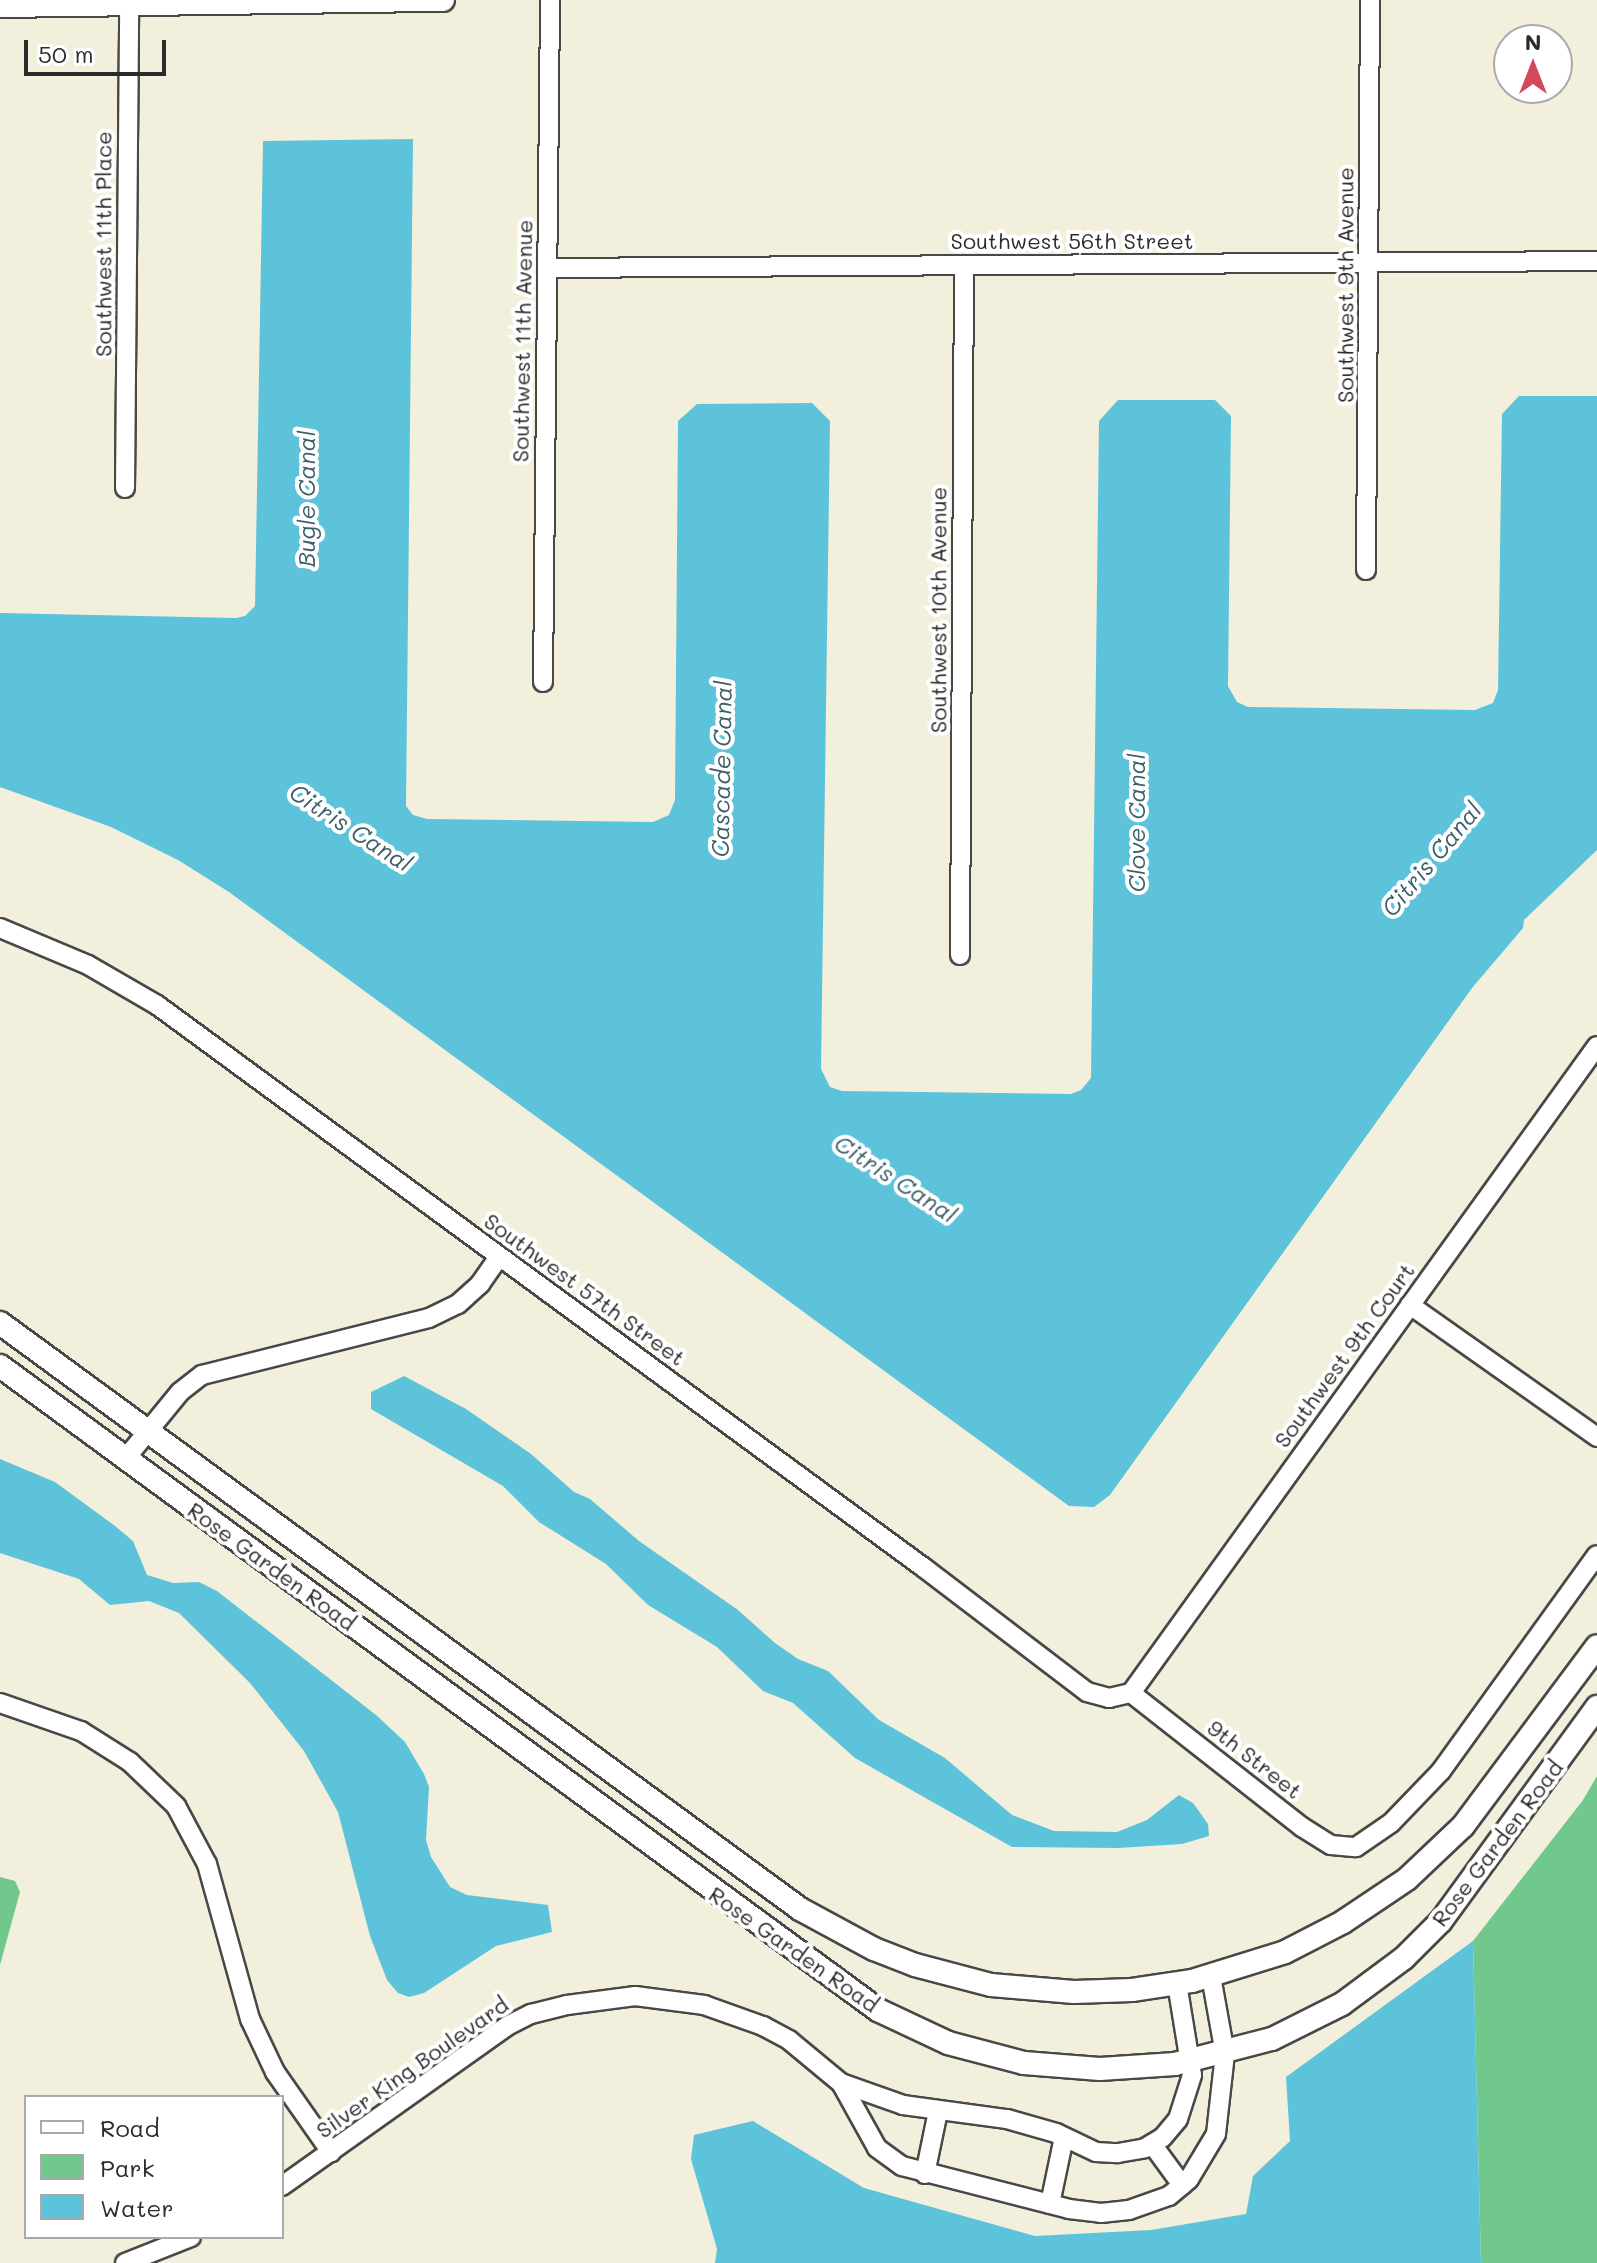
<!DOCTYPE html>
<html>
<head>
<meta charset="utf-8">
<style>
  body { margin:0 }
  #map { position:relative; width:1597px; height:2263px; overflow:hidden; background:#f2efdc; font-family:Mali,sans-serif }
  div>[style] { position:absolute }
  .green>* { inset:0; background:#71c88d }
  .water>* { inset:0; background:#5dc3da }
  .roads { filter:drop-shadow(2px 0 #494846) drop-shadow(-2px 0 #494846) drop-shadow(0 2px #494846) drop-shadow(0 -2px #494846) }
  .minor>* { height:18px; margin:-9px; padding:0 9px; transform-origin:9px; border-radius:9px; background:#fff }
  .tertiary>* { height:22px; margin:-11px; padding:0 11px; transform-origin:11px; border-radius:11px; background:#fff }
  span { translate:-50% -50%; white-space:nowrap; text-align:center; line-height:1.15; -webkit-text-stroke:8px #fff; paint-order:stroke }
  .street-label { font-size:22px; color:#2b2b2b }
  .water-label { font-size:24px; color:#3c6068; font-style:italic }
  .legend { position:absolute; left:24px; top:2095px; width:260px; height:144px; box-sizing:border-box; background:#fff; border:2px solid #aaa; margin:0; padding:10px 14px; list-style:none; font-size:24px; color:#2b2b2b }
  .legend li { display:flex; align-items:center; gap:16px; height:40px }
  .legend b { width:40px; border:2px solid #aaa }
  .north { position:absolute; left:1493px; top:24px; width:80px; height:80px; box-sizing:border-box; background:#fff; border:2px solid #aaa; border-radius:50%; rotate:0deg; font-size:22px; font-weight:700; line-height:32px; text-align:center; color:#2b2b2b }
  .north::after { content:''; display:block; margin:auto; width:28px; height:36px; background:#d1495b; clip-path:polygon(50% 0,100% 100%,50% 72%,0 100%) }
  .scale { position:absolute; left:24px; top:40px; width:142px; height:36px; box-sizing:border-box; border:4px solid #2b2b2b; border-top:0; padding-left:10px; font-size:24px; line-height:28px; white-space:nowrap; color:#2b2b2b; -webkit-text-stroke:6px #fff; paint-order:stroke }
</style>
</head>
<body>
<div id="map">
  <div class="green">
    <div style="clip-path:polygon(1597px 1776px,1597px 2263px,1481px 2263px,1473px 1941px,1583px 1800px)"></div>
    <div style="clip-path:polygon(0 1877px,15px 1881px,20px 1892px,0 1965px)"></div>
  </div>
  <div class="water">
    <div style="clip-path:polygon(413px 139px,406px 806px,413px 815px,427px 819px,653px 822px,669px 815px,675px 800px,678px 421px,697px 404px,812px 403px,830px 421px,821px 1069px,830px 1087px,842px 1091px,1071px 1094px,1081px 1090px,1091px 1078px,1099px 421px,1118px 400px,1215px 400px,1231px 416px,1228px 686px,1237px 702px,1248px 707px,1475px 710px,1493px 703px,1498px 690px,1502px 414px,1519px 396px,1597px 396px,1597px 850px,1524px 920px,1523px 928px,1472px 988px,1110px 1495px,1094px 1507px,1069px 1506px,229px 892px,178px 860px,111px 827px,0 787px,0 613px,236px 618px,245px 616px,255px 606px,263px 141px)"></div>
    <div style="clip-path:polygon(404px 1376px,466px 1409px,531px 1454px,574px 1492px,590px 1499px,639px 1541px,738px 1610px,775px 1643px,798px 1659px,828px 1671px,879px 1720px,945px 1758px,1012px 1815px,1054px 1831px,1117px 1832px,1147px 1820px,1179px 1795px,1193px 1803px,1208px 1824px,1209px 1836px,1182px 1844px,1118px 1848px,1012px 1847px,855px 1758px,793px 1703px,763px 1691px,717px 1647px,648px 1605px,606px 1564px,539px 1522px,503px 1486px,371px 1409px,371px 1392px)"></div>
    <div style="clip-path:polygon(0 1459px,55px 1482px,115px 1526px,133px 1541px,147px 1575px,173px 1583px,199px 1582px,217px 1591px,376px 1715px,405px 1742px,424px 1774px,429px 1787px,426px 1840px,431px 1857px,450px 1887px,467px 1895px,548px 1905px,552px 1932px,496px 1946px,424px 1993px,409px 1997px,398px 1993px,387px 1980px,370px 1936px,338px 1812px,304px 1751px,250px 1683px,179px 1613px,149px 1601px,110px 1605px,79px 1579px,0 1553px)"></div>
    <div style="clip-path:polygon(1473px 1941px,1481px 2263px,715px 2263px,717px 2249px,691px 2159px,694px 2135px,753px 2121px,864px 2188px,1035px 2236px,1151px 2230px,1246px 2214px,1253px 2176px,1290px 2141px,1286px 2077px)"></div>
  </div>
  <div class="roads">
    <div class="minor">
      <div style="left:547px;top:268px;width:1050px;rotate:-0.38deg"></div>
      <div style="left:125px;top:488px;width:488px;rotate:-89.5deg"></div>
      <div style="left:1366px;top:570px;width:570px;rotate:-89.6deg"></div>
      <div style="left:543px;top:682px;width:682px;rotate:-89.41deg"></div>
      <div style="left:0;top:928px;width:95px;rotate:22.8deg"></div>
      <div style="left:88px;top:965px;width:80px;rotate:30.1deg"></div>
      <div style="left:157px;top:1005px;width:950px;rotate:36.27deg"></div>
      <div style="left:923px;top:1567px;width:206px;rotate:37.3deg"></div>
      <div style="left:1087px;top:1692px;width:23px;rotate:15deg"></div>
      <div style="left:1109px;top:1698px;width:23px;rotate:-13deg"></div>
      <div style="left:960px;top:955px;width:689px;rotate:-89.67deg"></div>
      <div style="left:1410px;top:1305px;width:229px;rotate:35.2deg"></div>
      <div style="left:126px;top:1458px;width:85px;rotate:-50.7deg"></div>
      <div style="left:180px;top:1392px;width:28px;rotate:-38deg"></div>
      <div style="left:202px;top:1375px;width:234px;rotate:-14.1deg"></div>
      <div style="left:429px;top:1318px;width:32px;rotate:-26deg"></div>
      <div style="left:458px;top:1304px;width:30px;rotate:-42deg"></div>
      <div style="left:480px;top:1284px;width:32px;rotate:-55deg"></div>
      <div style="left:1131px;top:1693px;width:797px;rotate:-54.24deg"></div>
      <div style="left:1131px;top:1693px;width:217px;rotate:38.1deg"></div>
      <div style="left:1302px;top:1827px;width:34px;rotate:32deg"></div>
      <div style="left:1331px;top:1845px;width:25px;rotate:5deg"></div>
      <div style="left:1356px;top:1847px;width:42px;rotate:-34.4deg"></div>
      <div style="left:1391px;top:1823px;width:72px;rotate:-46.1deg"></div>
      <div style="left:1441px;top:1771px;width:266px;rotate:-54.2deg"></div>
      <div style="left:0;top:1703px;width:86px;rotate:19.1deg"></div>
      <div style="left:81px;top:1731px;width:58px;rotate:32.3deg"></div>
      <div style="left:130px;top:1762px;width:64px;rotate:43.7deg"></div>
      <div style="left:176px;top:1806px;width:66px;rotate:61.9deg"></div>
      <div style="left:207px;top:1864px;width:161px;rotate:74.5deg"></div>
      <div style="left:250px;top:2019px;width:59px;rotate:64.7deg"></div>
      <div style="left:275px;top:2072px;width:98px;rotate:55deg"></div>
      <div style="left:841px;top:2083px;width:66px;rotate:19.5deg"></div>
      <div style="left:903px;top:2105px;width:105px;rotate:7.7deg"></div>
      <div style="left:1007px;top:2119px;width:51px;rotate:15.9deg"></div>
      <div style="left:1056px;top:2133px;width:44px;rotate:25.4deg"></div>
      <div style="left:1096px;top:2152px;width:22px;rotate:3deg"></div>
      <div style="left:1118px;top:2153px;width:27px;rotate:-10deg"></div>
      <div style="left:1145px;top:2148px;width:21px;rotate:-31deg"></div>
      <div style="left:1163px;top:2137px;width:23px;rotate:-50deg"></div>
      <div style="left:1178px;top:2119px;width:46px;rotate:-72.3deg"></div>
      <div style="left:1192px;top:2075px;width:93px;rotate:-99.3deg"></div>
      <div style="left:1152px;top:2144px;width:51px;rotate:53.8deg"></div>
      <div style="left:925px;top:2174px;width:64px;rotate:-78.3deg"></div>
      <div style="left:282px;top:2186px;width:276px;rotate:-35.4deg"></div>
      <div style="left:507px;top:2026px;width:27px;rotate:-27deg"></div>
      <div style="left:531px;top:2014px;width:37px;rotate:-14deg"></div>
      <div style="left:567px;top:2005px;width:69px;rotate:-7.5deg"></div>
      <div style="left:635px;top:1996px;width:70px;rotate:7.4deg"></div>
      <div style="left:704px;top:2005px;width:63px;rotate:19.6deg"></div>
      <div style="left:763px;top:2026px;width:30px;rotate:28deg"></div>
      <div style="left:789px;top:2040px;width:67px;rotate:39.6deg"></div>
      <div style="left:841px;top:2083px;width:74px;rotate:61deg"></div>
      <div style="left:877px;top:2148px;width:31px;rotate:36deg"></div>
      <div style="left:902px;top:2166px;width:172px;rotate:14.4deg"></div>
      <div style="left:1069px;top:2209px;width:32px;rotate:7deg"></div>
      <div style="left:1101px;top:2213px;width:28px;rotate:-6deg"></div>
      <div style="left:1129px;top:2210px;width:42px;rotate:-19.3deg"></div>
      <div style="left:1169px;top:2196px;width:26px;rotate:-40deg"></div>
      <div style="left:1189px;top:2179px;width:52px;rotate:-59deg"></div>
      <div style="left:1216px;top:2134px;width:81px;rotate:-83.6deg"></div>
      <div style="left:1225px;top:2054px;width:79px;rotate:-100.2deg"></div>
      <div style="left:1050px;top:2204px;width:68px;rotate:-78.2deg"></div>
      <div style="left:125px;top:2263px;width:71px;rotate:-21.5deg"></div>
    </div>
    <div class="tertiary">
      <div style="left:0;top:6px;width:443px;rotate:-0.8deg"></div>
      <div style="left:0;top:1323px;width:992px;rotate:36.22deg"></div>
      <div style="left:800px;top:1909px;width:84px;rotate:28.4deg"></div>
      <div style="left:874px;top:1949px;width:44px;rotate:21.3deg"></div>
      <div style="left:915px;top:1965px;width:79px;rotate:14.7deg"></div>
      <div style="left:991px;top:1985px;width:83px;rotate:4.8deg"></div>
      <div style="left:1074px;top:1992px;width:58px;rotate:-2deg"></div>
      <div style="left:1132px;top:1990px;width:61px;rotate:-8.5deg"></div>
      <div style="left:1192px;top:1981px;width:97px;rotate:-17.3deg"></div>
      <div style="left:1285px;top:1952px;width:65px;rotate:-27.3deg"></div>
      <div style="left:1343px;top:1922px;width:77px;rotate:-33.9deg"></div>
      <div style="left:1407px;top:1879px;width:77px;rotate:-43.4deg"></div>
      <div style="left:1463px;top:1826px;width:224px;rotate:-53.3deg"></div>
      <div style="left:0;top:1366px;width:1089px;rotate:36.26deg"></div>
      <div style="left:878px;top:2010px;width:77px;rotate:25.2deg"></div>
      <div style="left:948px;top:2043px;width:79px;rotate:14.7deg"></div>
      <div style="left:1024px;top:2063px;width:76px;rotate:4.5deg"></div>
      <div style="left:1100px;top:2069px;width:75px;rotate:-3.8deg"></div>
      <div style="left:1175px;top:2064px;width:100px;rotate:-14.5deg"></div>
      <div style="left:1272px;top:2039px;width:78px;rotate:-26.6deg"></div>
      <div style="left:1342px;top:2004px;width:77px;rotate:-36.6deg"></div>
      <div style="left:1404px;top:1958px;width:52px;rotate:-45deg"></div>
      <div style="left:1441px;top:1921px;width:265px;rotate:-53.9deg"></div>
    </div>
  </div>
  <div class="street-label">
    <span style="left:1072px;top:241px">Southwest 56th Street</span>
    <span style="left:103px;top:244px;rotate:-90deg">Southwest 11th Place</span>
    <span style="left:1345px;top:285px;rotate:-90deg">Southwest 9th Avenue</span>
    <span style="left:522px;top:341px;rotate:-89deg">Southwest 11th Avenue</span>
    <span style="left:938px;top:610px;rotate:-90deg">Southwest 10th Avenue</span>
    <span style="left:585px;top:1289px;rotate:36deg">Southwest 57th Street</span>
    <span style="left:1344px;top:1355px;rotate:-54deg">Southwest 9th Court</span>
    <span style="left:272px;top:1566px;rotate:36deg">Rose Garden Road</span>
    <span style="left:1255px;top:1759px;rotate:38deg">9th Street</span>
    <span style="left:1497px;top:1843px;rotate:-53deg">Rose Garden Road</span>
    <span style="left:794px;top:1949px;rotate:35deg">Rose Garden Road</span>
    <span style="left:412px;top:2067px;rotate:-35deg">Silver King Boulevard</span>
  </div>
  <div class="water-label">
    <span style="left:306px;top:499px;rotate:-90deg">Bugle Canal</span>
    <span style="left:721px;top:769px;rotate:-89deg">Cascade Canal</span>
    <span style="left:1136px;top:823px;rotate:-90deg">Clove Canal</span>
    <span style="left:351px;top:827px;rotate:33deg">Citris Canal</span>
    <span style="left:1431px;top:859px;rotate:-50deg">Citris Canal</span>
    <span style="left:896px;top:1178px;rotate:33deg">Citris Canal</span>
  </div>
  <ul class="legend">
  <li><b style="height:10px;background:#fff"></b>Road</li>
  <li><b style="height:22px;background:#71c88d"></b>Park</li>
  <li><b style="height:22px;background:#5dc3da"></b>Water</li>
  </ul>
  <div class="north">N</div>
  <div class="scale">50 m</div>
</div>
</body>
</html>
